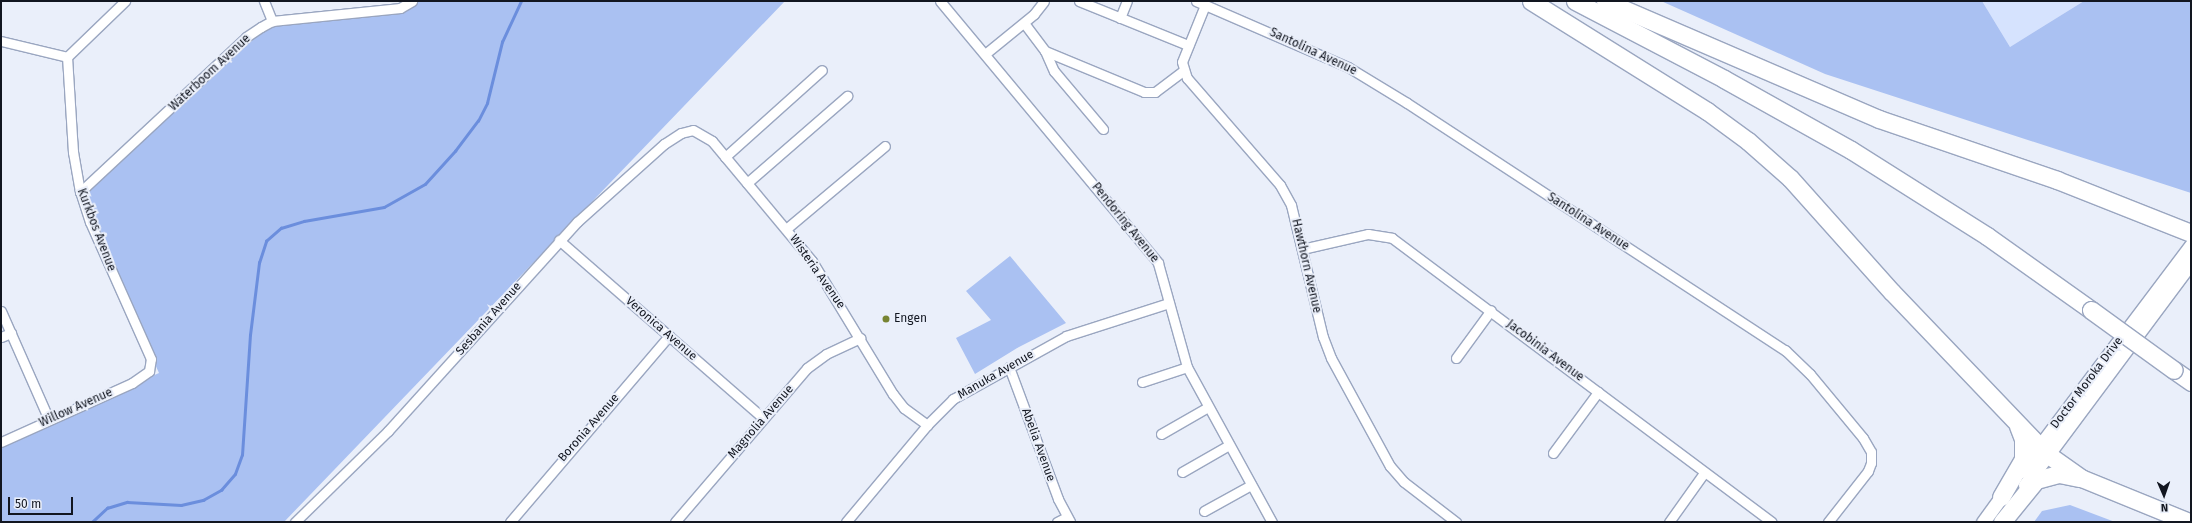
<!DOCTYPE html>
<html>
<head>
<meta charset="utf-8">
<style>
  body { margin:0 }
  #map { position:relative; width:2192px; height:523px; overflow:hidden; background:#eaeffa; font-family:"Fira Sans",sans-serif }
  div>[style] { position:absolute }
  .built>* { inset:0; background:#d6e3fe }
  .green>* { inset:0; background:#aac1f2 }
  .stream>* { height:2.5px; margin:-1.25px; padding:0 1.25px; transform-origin:1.25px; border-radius:1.25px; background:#6b8edd }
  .roads { filter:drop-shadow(1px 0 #9aa6c0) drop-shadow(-1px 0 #9aa6c0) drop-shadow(0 1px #9aa6c0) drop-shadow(0 -1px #9aa6c0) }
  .street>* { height:9px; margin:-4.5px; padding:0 4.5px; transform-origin:4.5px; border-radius:4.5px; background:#fff }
  .secondary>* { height:13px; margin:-6.5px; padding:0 6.5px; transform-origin:6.5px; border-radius:6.5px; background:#fff }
  .highway>* { height:17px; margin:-8.5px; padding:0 8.5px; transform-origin:8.5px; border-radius:8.5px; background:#fff }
  .bridges { filter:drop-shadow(1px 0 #9aa6c0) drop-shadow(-1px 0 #9aa6c0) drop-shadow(0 1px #9aa6c0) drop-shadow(0 -1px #9aa6c0) }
  .highway-bridge>* { height:17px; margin:-8.5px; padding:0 8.5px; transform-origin:8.5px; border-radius:8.5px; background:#fff }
  .dots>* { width:11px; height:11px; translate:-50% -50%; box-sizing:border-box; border:2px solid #eaeffa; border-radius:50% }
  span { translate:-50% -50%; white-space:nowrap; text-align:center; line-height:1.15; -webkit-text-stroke:4px #eaeffa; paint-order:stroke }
  .street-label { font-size:12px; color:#121620 }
  .poi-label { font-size:12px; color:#121620 }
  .left { translate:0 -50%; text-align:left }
  .frame { position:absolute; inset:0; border:2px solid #121620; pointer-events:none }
  .north { position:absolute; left:2144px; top:475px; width:40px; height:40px; -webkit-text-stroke:3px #eaeffa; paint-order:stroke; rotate:178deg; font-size:11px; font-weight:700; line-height:16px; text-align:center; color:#121620 }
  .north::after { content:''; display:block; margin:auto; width:14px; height:18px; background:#121620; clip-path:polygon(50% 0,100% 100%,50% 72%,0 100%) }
  .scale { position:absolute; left:8px; top:497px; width:65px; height:18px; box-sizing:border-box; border:2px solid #121620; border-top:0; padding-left:5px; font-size:12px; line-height:14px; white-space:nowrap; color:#121620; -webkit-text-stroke:3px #eaeffa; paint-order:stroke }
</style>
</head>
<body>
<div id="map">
  <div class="built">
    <div style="clip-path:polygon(1982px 1px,2084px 1px,2010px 47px)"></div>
  </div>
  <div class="green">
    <div style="clip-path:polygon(410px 1px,785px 1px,284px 522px,1px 522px,1px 444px,159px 373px,80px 199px,268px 19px,404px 6px)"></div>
    <div style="clip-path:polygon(1661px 1px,1982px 1px,2010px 47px,2084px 1px,2191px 1px,2191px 193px,1825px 74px)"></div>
    <div style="clip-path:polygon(1010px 256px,1066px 323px,1019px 347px,975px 374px,956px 338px,991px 320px,966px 291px)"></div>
    <div style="clip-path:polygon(2070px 505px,2115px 522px,2034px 522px,2042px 511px)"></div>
  </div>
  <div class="stream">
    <div style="left:92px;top:522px;width:21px;rotate:-43deg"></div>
    <div style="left:107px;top:508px;width:21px;rotate:-17deg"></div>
    <div style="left:127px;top:502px;width:54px;rotate:3.2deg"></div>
    <div style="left:181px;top:505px;width:23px;rotate:-13deg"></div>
    <div style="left:203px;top:500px;width:21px;rotate:-29deg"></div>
    <div style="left:221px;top:490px;width:21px;rotate:-49deg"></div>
    <div style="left:235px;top:474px;width:20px;rotate:-70deg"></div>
    <div style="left:242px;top:455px;width:120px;rotate:-86.2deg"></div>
    <div style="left:250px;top:335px;width:73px;rotate:-82.9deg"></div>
    <div style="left:259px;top:263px;width:23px;rotate:-72deg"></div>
    <div style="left:266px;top:241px;width:20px;rotate:-41deg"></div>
    <div style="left:281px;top:228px;width:24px;rotate:-17deg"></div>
    <div style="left:304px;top:221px;width:81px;rotate:-9.9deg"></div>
    <div style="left:384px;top:207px;width:47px;rotate:-29.3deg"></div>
    <div style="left:425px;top:184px;width:45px;rotate:-47.7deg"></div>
    <div style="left:455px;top:151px;width:38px;rotate:-53deg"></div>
    <div style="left:478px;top:121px;width:20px;rotate:-63deg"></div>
    <div style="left:487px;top:103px;width:63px;rotate:-76.2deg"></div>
    <div style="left:502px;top:42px;width:45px;rotate:-65.1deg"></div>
  </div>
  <div class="roads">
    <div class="street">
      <div style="left:264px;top:1px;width:22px;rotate:68deg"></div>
      <div style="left:940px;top:1px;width:341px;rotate:50.2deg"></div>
      <div style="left:1158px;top:263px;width:108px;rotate:74.4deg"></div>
      <div style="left:1187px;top:367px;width:177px;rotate:61.3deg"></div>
      <div style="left:1079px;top:1px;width:118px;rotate:22deg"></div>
      <div style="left:1196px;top:1px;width:166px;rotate:23.5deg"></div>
      <div style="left:1348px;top:67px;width:69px;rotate:31.4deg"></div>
      <div style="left:1407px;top:103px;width:452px;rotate:33.2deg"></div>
      <div style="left:1785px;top:350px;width:35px;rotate:44deg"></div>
      <div style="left:1810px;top:374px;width:83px;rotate:50.4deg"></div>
      <div style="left:1863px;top:438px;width:16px;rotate:60deg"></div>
      <div style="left:1871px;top:452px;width:11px;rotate:90deg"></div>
      <div style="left:1871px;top:463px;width:9px;rotate:111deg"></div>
      <div style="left:1868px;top:471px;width:65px;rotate:128.1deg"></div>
      <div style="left:1205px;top:5px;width:61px;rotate:112deg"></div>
      <div style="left:1182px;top:62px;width:17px;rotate:73deg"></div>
      <div style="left:1187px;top:78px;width:142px;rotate:49deg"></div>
      <div style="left:1280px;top:185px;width:23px;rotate:61deg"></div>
      <div style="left:1291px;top:205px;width:136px;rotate:76.4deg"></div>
      <div style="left:1323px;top:337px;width:22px;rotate:69deg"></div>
      <div style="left:1331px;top:358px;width:123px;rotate:61.4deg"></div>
      <div style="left:1390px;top:466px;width:21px;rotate:49deg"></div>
      <div style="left:1404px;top:482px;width:66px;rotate:37.6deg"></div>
      <div style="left:1120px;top:18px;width:18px;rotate:-68deg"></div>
      <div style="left:1024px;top:23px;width:35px;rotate:53deg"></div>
      <div style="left:1045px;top:51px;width:22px;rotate:66deg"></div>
      <div style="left:1054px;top:71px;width:76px;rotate:49.8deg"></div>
      <div style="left:1px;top:41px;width:68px;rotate:13.6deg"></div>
      <div style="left:67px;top:57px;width:81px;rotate:-44deg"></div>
      <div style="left:1045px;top:51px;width:107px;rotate:22.5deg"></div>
      <div style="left:1144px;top:92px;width:11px"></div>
      <div style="left:1155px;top:92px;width:36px;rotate:-37deg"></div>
      <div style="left:985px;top:54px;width:63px;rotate:-39.2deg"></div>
      <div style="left:1034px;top:14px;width:16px;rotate:-52deg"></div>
      <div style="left:725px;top:157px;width:130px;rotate:-41.9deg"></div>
      <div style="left:747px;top:183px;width:133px;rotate:-41deg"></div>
      <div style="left:80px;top:192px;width:227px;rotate:-43deg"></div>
      <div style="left:246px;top:37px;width:18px;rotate:-34deg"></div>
      <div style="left:261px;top:27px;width:13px;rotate:-29deg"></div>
      <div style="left:272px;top:21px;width:129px;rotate:-5.8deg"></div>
      <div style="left:400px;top:8px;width:14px;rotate:-30deg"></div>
      <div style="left:786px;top:229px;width:129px;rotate:-40deg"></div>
      <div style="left:559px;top:240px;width:271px;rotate:41.1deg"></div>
      <div style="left:1302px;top:249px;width:68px;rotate:-12.8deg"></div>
      <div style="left:1368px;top:234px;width:24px;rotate:9deg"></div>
      <div style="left:1392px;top:238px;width:474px;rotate:36.8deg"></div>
      <div style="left:1px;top:311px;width:119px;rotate:66.2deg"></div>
      <div style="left:1px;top:337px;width:11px;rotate:-22deg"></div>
      <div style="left:1456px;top:358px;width:59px;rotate:-53.9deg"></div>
      <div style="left:1009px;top:367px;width:141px;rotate:69.6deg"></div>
      <div style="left:1058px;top:499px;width:26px;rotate:62deg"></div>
      <div style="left:1142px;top:382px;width:47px;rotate:-18.4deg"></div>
      <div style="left:1161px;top:434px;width:54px;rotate:-29.9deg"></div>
      <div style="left:1px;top:442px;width:144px;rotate:-24.2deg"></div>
      <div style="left:132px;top:383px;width:21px;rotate:-35deg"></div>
      <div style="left:149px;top:371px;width:12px;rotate:-81deg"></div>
      <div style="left:151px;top:359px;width:150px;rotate:-114deg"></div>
      <div style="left:90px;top:222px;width:32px;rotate:-108deg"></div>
      <div style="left:80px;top:192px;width:41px;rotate:-99.9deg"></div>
      <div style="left:73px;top:152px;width:95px;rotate:-93.6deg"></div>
      <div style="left:1553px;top:453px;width:76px;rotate:-53.6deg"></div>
      <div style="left:1182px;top:472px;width:54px;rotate:-29.9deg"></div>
      <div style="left:1204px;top:511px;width:54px;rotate:-29deg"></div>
      <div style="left:295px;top:522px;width:130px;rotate:-44.4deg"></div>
      <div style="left:388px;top:431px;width:282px;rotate:-47.9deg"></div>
      <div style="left:577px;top:222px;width:117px;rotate:-41.9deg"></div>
      <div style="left:664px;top:144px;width:20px;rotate:-33deg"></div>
      <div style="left:681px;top:133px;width:12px;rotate:-14deg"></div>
      <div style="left:693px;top:130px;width:22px;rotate:30deg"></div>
      <div style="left:712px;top:141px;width:156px;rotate:50.2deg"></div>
      <div style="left:812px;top:261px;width:156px;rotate:58.7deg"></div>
      <div style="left:893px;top:394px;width:18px;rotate:52deg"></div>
      <div style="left:904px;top:408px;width:29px;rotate:36deg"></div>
      <div style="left:510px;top:522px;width:245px;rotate:-49.5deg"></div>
      <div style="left:675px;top:522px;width:203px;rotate:-49.4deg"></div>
      <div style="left:807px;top:368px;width:24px;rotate:-36deg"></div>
      <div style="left:826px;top:354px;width:38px;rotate:-25deg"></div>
      <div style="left:846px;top:522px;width:126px;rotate:-50.1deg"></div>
      <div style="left:927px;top:425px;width:37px;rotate:-45deg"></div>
      <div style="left:953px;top:399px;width:129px;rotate:-29.1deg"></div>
      <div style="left:1066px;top:336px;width:108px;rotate:-17.8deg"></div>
      <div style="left:1057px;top:522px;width:11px;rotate:-27deg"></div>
      <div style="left:1669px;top:522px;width:60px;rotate:-54.5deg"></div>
    </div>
    <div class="secondary">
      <div style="left:2021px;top:471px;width:283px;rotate:-53deg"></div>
      <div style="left:2025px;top:485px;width:278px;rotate:-53.3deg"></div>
      <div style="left:1983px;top:522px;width:41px;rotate:-54deg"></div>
    </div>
    <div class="highway">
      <div style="left:1531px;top:1px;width:208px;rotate:32deg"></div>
      <div style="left:1707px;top:111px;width:51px;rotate:36.2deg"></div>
      <div style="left:1748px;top:141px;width:56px;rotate:41.4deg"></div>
      <div style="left:1790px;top:178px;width:153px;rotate:48.2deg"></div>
      <div style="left:1892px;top:292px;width:224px;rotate:46.3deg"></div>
      <div style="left:2047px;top:454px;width:42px;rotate:35.2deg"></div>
      <div style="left:2081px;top:478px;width:117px;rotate:22.2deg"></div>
      <div style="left:1575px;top:1px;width:168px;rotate:27.6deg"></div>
      <div style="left:1724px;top:79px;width:145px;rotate:29.2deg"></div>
      <div style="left:1851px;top:150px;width:161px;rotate:32.3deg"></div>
      <div style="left:1987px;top:236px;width:128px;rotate:35.4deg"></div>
      <div style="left:1605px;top:1px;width:298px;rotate:23.3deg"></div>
      <div style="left:1879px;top:119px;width:188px;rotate:18.9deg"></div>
      <div style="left:2057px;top:180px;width:144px;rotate:21.6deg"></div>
      <div style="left:2174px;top:370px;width:21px;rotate:35deg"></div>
      <div style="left:2001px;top:497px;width:44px;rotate:-59.9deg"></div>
      <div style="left:2023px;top:459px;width:20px;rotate:-90deg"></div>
      <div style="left:2023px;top:439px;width:14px;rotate:-111deg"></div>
      <div style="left:2002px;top:522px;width:54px;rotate:-51deg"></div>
      <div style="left:2036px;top:480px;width:24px;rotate:-15deg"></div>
      <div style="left:2059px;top:474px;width:20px;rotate:11deg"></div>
    </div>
  </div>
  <div class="bridges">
    <div class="highway-bridge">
      <div style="left:2091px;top:310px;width:102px;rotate:35.9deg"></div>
    </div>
  </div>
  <div class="dots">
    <div style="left:886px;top:319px;background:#778432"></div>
  </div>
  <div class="street-label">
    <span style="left:1313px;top:52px;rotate:25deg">Santolina Avenue</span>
    <span style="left:210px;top:73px;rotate:-43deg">Waterboom Avenue</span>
    <span style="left:1588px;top:222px;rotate:33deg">Santolina Avenue</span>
    <span style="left:1125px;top:223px;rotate:51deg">Pendoring Avenue</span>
    <span style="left:96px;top:230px;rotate:69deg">Kurkbos Avenue</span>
    <span style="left:1306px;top:266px;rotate:77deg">Hawthorn Avenue</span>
    <span style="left:817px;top:272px;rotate:55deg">Wisteria Avenue</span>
    <span style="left:489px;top:319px;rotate:-49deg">Sesbania Avenue</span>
    <span style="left:661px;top:329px;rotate:41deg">Veronica Avenue</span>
    <span style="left:1545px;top:351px;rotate:37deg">Jacobinia Avenue</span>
    <span style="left:996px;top:375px;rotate:-30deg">Manuka Avenue</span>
    <span style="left:2087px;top:383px;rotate:-53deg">Doctor Moroka Drive</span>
    <span style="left:76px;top:408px;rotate:-24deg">Willow Avenue</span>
    <span style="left:761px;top:422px;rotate:-49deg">Magnolia Avenue</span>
    <span style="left:589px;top:428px;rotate:-49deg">Boronia Avenue</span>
    <span style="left:1038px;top:445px;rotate:70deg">Abelia Avenue</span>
  </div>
  <div class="poi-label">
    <span class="left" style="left:894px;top:319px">Engen</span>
  </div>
  <div class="frame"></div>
  <div class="north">N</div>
  <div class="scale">50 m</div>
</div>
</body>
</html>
